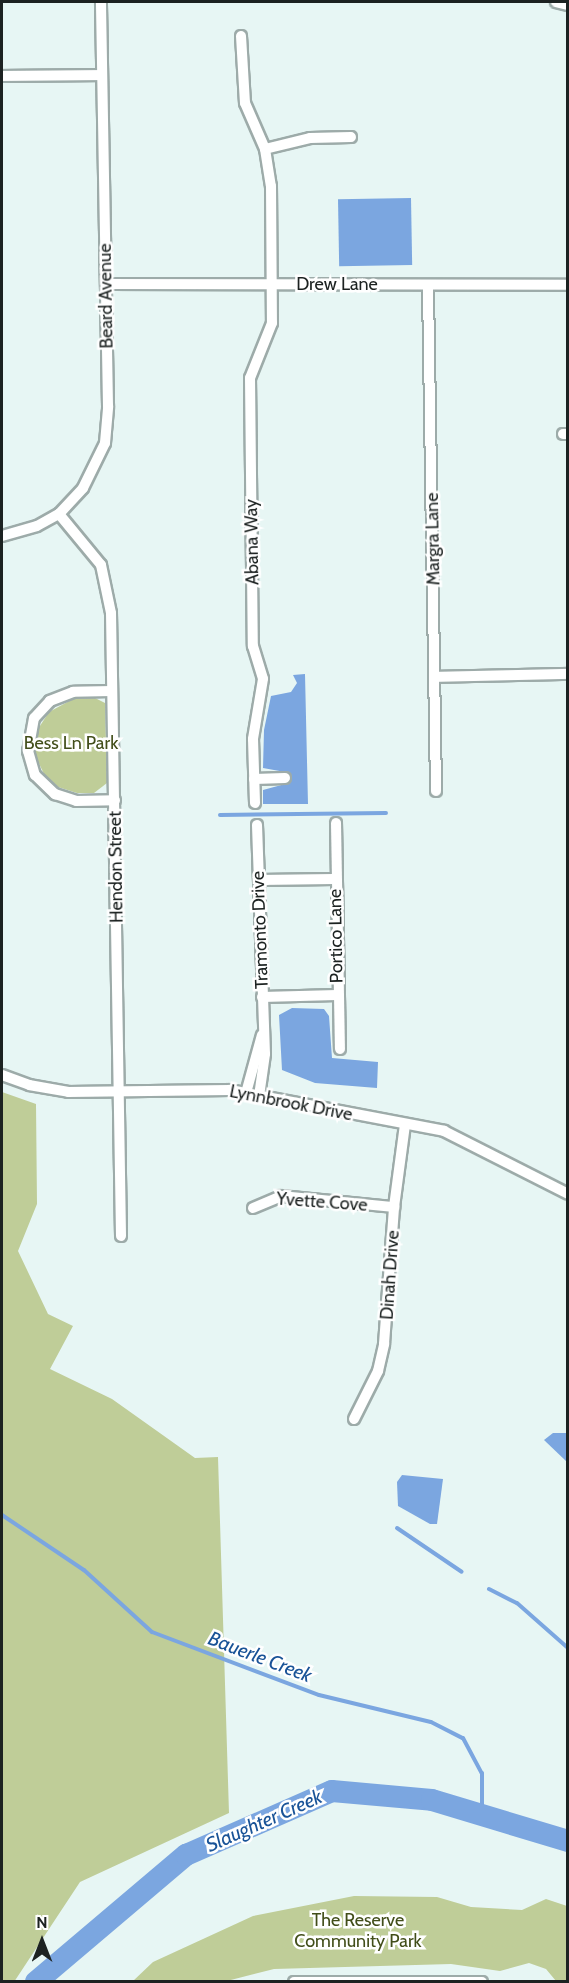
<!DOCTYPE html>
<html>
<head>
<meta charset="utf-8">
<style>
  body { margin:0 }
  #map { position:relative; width:569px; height:1983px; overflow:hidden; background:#e7f6f4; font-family:Cabin,sans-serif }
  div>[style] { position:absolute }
  .green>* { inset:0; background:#bfcd98 }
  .water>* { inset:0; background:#7ba6e0; transform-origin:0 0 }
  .stream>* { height:4px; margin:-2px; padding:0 2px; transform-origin:2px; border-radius:2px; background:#7ba6e0 }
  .river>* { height:22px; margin:-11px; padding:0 11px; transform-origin:11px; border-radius:11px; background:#7ba6e0 }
  .roads { filter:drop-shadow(2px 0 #9daba9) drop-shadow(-2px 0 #9daba9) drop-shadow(0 2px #9daba9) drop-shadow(0 -2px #9daba9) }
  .minor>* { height:10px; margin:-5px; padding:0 5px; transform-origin:5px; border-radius:5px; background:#fff }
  span { translate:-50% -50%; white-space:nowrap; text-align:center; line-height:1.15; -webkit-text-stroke:5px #fff; paint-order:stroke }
  .street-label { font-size:18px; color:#1c2221 }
  .park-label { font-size:18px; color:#424e1a }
  .water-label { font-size:20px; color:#195397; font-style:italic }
  .frame { position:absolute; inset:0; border:3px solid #1c2221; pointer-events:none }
  .north { position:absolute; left:12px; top:1911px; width:60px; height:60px; -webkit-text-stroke:4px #fff; paint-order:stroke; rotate:0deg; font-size:16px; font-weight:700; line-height:24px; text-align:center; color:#1c2221 }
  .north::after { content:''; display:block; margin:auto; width:21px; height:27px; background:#1c2221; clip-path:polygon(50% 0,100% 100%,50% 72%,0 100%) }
</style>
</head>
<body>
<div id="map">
  <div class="green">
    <div style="clip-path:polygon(95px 698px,105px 703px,107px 783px,94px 793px,77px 793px,58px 787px,44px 774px,35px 755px,36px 732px,49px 712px,73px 699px)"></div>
    <div style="clip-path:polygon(2px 1092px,36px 1104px,37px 1204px,18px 1251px,48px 1314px,73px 1326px,50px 1369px,112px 1399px,195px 1458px,218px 1457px,229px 1813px,80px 1882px,14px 1982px,2px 1981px)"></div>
    <div style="clip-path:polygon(354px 1896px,437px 1897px,471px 1907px,522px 1910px,546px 1899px,567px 1906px,567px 1981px,556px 1981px,546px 1969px,529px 1963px,500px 1971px,451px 1964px,274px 1969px,223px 1982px,133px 1981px,153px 1962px,253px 1916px)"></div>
  </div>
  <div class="water">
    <div style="left:411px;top:198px;width:67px;height:73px;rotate:89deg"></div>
    <div style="clip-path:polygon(305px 674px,308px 804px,263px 804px,263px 790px,285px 784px,285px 772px,263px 768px,264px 730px,271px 696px,291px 692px,297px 683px,293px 675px)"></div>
    <div style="clip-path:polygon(292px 1008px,324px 1009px,329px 1016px,332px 1058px,378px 1062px,377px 1088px,315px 1083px,282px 1070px,279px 1015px)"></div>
    <div style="clip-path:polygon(553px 1433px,567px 1433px,567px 1462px,544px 1440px)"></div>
    <div style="clip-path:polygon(402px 1475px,443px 1479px,437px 1524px,430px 1524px,398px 1506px,397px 1482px)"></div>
  </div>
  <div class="stream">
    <div style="left:220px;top:815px;width:166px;rotate:-0.7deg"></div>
    <div style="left:2px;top:1515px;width:99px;rotate:33.9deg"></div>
    <div style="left:84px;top:1570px;width:92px;rotate:42.4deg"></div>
    <div style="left:152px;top:1632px;width:178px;rotate:20.7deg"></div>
    <div style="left:319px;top:1695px;width:115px;rotate:13.6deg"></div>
    <div style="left:431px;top:1722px;width:36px;rotate:27deg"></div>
    <div style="left:463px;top:1738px;width:40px;rotate:62deg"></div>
    <div style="left:482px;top:1773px;width:42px;rotate:90deg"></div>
    <div style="left:397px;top:1528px;width:78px;rotate:34.1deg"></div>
    <div style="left:489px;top:1589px;width:31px;rotate:27deg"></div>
    <div style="left:517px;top:1603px;width:68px;rotate:41.4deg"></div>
  </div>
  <div class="river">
    <div style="left:36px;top:1982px;width:197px;rotate:-40.3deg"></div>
    <div style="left:186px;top:1855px;width:159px;rotate:-23.7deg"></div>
    <div style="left:332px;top:1791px;width:100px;rotate:5.1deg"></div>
    <div style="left:432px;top:1800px;width:142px;rotate:16.8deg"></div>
  </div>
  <div class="roads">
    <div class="minor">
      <div style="left:556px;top:2px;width:12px;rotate:14deg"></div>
      <div style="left:241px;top:36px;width:67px;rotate:86.6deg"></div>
      <div style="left:245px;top:103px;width:50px;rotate:66.5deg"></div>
      <div style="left:265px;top:149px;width:37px;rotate:81deg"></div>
      <div style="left:271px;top:186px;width:137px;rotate:89.6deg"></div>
      <div style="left:272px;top:323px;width:59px;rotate:111.8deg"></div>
      <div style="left:250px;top:378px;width:268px;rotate:89.4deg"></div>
      <div style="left:253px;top:646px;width:34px;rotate:73deg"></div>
      <div style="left:263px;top:679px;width:61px;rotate:99.5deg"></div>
      <div style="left:253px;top:739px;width:64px;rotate:88.2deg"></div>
      <div style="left:2px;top:76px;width:100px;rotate:-0.6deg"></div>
      <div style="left:265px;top:149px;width:46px;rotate:-13.7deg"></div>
      <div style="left:310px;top:138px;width:41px;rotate:-1.4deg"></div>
      <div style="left:106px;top:284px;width:462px;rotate:0.1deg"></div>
      <div style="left:428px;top:287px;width:504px;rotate:89.09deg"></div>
      <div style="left:563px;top:434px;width:5px"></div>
      <div style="left:59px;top:514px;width:66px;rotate:50.5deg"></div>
      <div style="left:101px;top:565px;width:49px;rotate:78.2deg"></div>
      <div style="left:111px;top:613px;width:623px;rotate:89.08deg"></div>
      <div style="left:2px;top:536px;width:36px;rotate:-16deg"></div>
      <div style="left:37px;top:526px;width:25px;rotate:-29deg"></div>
      <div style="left:59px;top:514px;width:35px;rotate:-47deg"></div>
      <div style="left:83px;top:488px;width:50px;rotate:-63.9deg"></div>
      <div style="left:105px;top:443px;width:37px;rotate:-85deg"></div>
      <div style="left:108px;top:406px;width:404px;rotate:-91deg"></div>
      <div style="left:435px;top:677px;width:133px;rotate:-1.3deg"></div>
      <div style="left:112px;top:691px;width:39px;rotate:179deg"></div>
      <div style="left:73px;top:692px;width:25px;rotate:159deg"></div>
      <div style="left:50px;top:701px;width:23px;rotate:133deg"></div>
      <div style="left:34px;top:718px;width:34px;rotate:100deg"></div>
      <div style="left:28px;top:751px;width:25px;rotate:74deg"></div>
      <div style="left:35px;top:775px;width:28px;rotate:44deg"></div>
      <div style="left:55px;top:794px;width:22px;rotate:18deg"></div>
      <div style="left:76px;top:801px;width:39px;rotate:-1deg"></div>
      <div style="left:254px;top:779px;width:31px;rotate:-2deg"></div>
      <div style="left:336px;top:823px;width:226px;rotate:89deg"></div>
      <div style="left:257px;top:825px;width:229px;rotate:88deg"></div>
      <div style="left:265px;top:1054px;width:42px;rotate:98.1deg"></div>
      <div style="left:259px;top:880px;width:75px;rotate:-0.8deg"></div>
      <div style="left:262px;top:997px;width:75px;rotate:-1.5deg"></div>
      <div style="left:2px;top:1075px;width:29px;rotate:20deg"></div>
      <div style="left:29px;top:1085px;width:40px;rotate:10deg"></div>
      <div style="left:68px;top:1092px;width:162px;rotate:-0.7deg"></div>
      <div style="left:230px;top:1090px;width:218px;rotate:10.8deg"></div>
      <div style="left:444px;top:1131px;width:139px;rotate:26.9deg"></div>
      <div style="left:246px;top:1093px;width:60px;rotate:-74.6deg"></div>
      <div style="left:253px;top:1208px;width:30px;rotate:-23deg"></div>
      <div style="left:281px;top:1196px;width:114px;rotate:5.6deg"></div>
      <div style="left:354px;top:1419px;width:54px;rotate:-63.4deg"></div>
      <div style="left:378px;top:1371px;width:28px;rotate:-77deg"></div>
      <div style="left:384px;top:1344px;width:137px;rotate:-85.8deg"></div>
      <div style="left:394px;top:1207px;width:83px;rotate:-82.4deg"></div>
      <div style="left:294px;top:1982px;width:188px"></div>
    </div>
  </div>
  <div class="street-label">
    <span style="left:337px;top:284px">Drew Lane</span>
    <span style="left:106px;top:296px;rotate:-91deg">Beard Avenue</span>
    <span style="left:433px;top:539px;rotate:-91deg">Margra Lane</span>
    <span style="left:252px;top:542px;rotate:-91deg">Abana Way</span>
    <span style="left:116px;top:867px;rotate:-91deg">Hendon Street</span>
    <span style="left:260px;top:930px;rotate:-92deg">Tramonto Drive</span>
    <span style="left:336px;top:936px;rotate:-91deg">Portico Lane</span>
    <span style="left:291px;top:1103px;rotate:11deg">Lynnbrook Drive</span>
    <span style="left:322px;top:1202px;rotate:4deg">Yvette Cove</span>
    <span style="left:390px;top:1275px;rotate:-86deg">Dinah Drive</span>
  </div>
  <div class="park-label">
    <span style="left:71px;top:743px">Bess Ln Park</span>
    <span style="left:358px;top:1931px">The Reserve<br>Community Park</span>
  </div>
  <div class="water-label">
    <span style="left:260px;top:1657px;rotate:21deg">Bauerle Creek</span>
    <span style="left:264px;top:1821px;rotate:-24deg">Slaughter Creek</span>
  </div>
  <div class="frame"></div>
  <div class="north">N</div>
</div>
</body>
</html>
